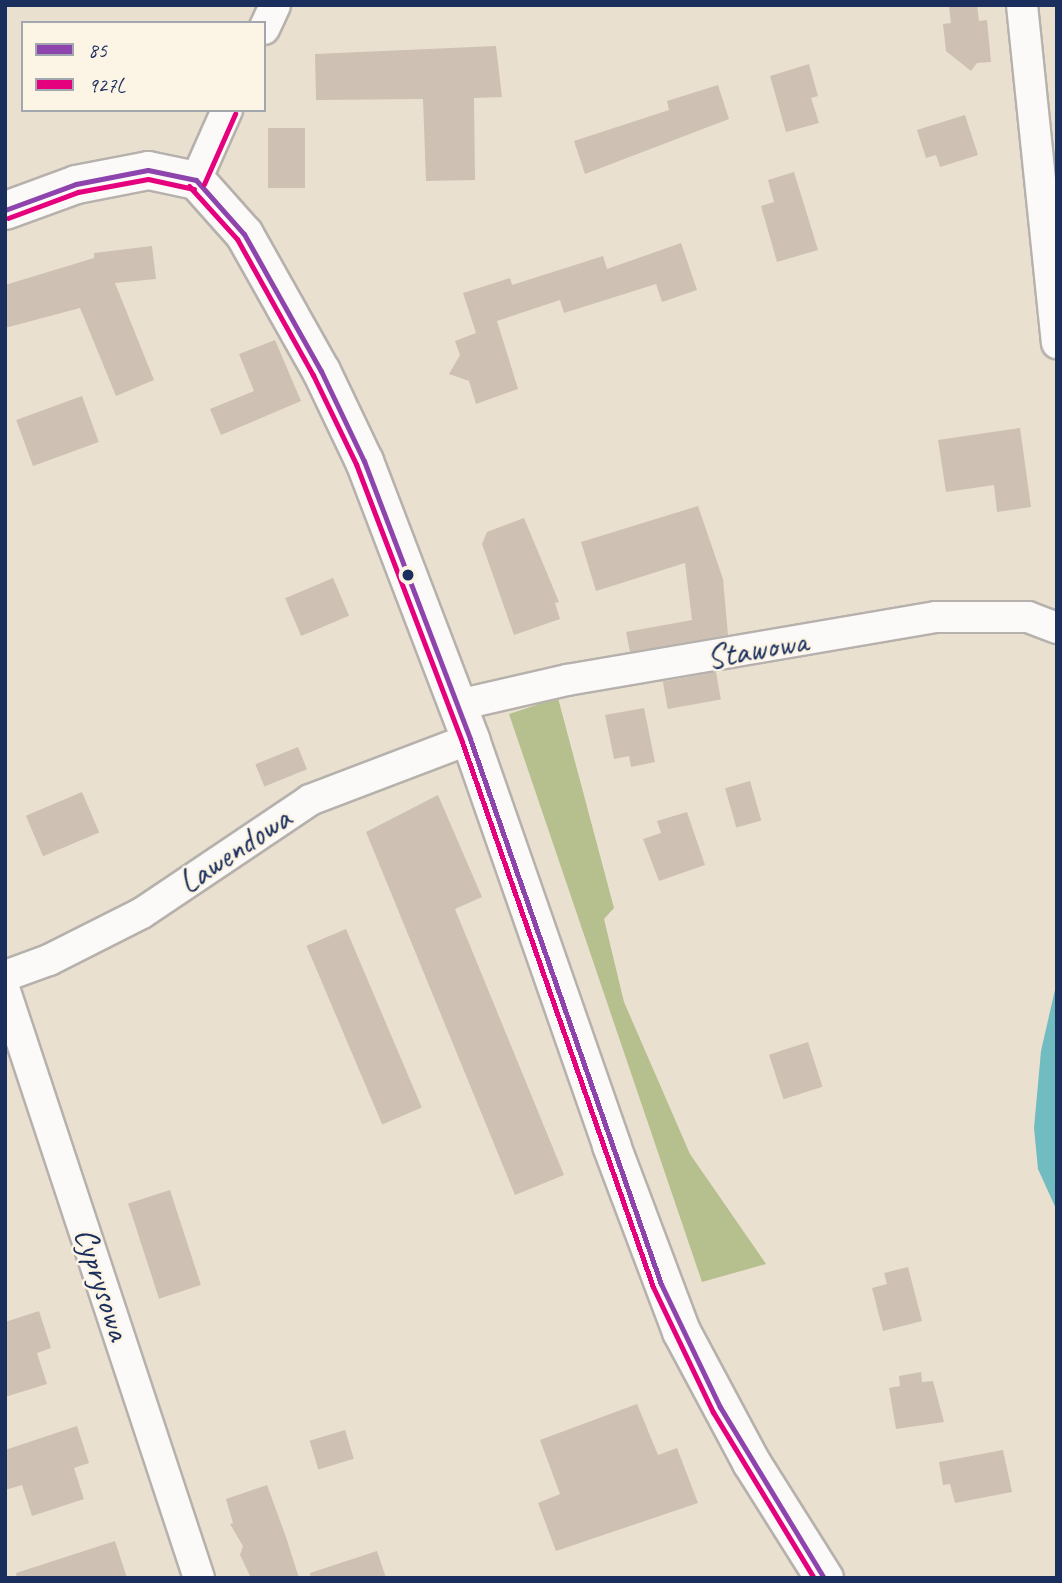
<!DOCTYPE html>
<html>
<head>
<meta charset="utf-8">
<style>
  body { margin:0 }
  #map { position:relative; width:1062px; height:1583px; overflow:hidden; background:#eae0d0; font-family:Caveat,sans-serif }
  div>[style] { position:absolute }
  .forest>* { inset:0; background:#b5c08e }
  .water>* { inset:0; background:#71bcc0 }
  .building>* { inset:0; background:#cec0b3; transform-origin:0 0 }
  .roads { filter:drop-shadow(2px 0 #b6b1ac) drop-shadow(-2px 0 #b6b1ac) drop-shadow(0 2px #b6b1ac) drop-shadow(0 -2px #b6b1ac) }
  .minor>* { height:30px; margin:-15px; padding:0 15px; transform-origin:15px; border-radius:15px; background:#fcfaf8 }
  .major>* { height:37px; margin:-18.5px; padding:0 18.5px; transform-origin:18.5px; border-radius:18.5px; background:#fcfaf8 }
  .bus-1>* { height:5px; margin:-2.5px; padding:0 2.5px; transform-origin:2.5px; border-radius:2.5px; background:#8e44ad }
  .bus-2>* { height:5px; margin:-2.5px; padding:0 2.5px; transform-origin:2.5px; border-radius:2.5px; background:#e5007d }
  .dots>* { width:19px; height:19px; translate:-50% -50%; box-sizing:border-box; border:4px solid #fcf5e5; border-radius:50% }
  span { translate:-50% -50%; white-space:nowrap; text-align:center; line-height:1.15; -webkit-text-stroke:5px #fcf5e5; paint-order:stroke }
  .street-label { font-size:33px; color:#1b2f5e }
  .frame { position:absolute; inset:0; border:7px solid #1b2f5e; pointer-events:none }
  .legend { position:absolute; left:21px; top:21px; width:245px; height:91px; box-sizing:border-box; background:#fcf5e5; border:2px solid #a2a6af; margin:0; padding:9px 12px; list-style:none; font-size:21px; color:#1b2f5e }
  .legend li { display:flex; align-items:center; gap:14px; height:35px }
  .legend b { width:35px; border:2px solid #a2a6af }
</style>
</head>
<body>
<div id="map">
  <div class="forest">
    <div style="clip-path:polygon(558px 698px,614px 908px,604px 919px,624px 1002px,690px 1154px,766px 1264px,702px 1282px,509px 714px)"></div>
  </div>
  <div class="water">
    <div style="clip-path:polygon(1057px 981px,1057px 1211px,1038px 1169px,1034px 1128px,1041px 1051px)"></div>
  </div>
  <div class="building">
    <div style="clip-path:polygon(977px 5px,979px 21px,987px 20px,991px 62px,977px 63px,971px 71px,946px 51px,943px 24px,951px 23px,949px 7px)"></div>
    <div style="clip-path:polygon(496px 46px,502px 97px,474px 98px,475px 180px,426px 181px,423px 99px,316px 100px,315px 54px)"></div>
    <div style="clip-path:polygon(809px 64px,818px 96px,811px 98px,819px 123px,786px 132px,770px 76px)"></div>
    <div style="clip-path:polygon(718px 85px,729px 119px,585px 174px,574px 141px,669px 110px,667px 101px)"></div>
    <div style="clip-path:polygon(965px 115px,978px 155px,940px 167px,936px 155px,926px 158px,917px 130px)"></div>
    <div style="left:268px;top:128px;width:37px;height:60px"></div>
    <div style="clip-path:polygon(794px 172px,818px 250px,777px 262px,761px 206px,774px 202px,768px 180px)"></div>
    <div style="clip-path:polygon(681px 243px,697px 290px,662px 302px,656px 284px,564px 313px,560px 300px,497px 321px,518px 389px,476px 404px,469px 381px,449px 374px,460px 355px,455px 341px,476px 333px,463px 293px,510px 278px,512px 285px,603px 256px,607px 269px)"></div>
    <div style="clip-path:polygon(152px 246px,156px 279px,115px 283px,154px 380px,116px 396px,80px 308px,5px 328px,5px 285px,94px 258px,94px 253px)"></div>
    <div style="clip-path:polygon(275px 340px,301px 401px,221px 435px,210px 409px,254px 391px,239px 354px)"></div>
    <div style="left:82px;top:396px;width:49px;height:70px;rotate:70deg"></div>
    <div style="clip-path:polygon(1020px 428px,1031px 507px,997px 512px,994px 485px,946px 492px,938px 440px)"></div>
    <div style="clip-path:polygon(698px 506px,723px 579px,728px 635px,630px 652px,626px 632px,692px 620px,685px 563px,596px 591px,581px 542px)"></div>
    <div style="clip-path:polygon(524px 518px,559px 602px,555px 603px,560px 619px,514px 635px,482px 544px,487px 532px)"></div>
    <div style="left:333px;top:578px;width:41px;height:52px;rotate:67deg"></div>
    <div style="left:716px;top:672px;width:28px;height:54px;rotate:80deg"></div>
    <div style="clip-path:polygon(644px 708px,655px 762px,631px 767px,629px 756px,614px 759px,605px 715px)"></div>
    <div style="left:298px;top:747px;width:24px;height:46px;rotate:68deg"></div>
    <div style="left:750px;top:781px;width:41px;height:26px;rotate:74deg"></div>
    <div style="left:82px;top:792px;width:44px;height:61px;rotate:67deg"></div>
    <div style="clip-path:polygon(438px 795px,482px 897px,455px 909px,564px 1175px,515px 1195px,366px 832px)"></div>
    <div style="clip-path:polygon(687px 812px,705px 865px,659px 881px,643px 839px,661px 833px,657px 821px)"></div>
    <div style="left:346px;top:929px;width:194px;height:43px;rotate:67deg"></div>
    <div style="left:808px;top:1042px;width:47px;height:41px;rotate:72deg"></div>
    <div style="left:170px;top:1190px;width:100px;height:44px;rotate:72deg"></div>
    <div style="clip-path:polygon(908px 1267px,922px 1321px,883px 1331px,872px 1288px,887px 1284px,884px 1273px)"></div>
    <div style="clip-path:polygon(39px 1311px,51px 1348px,37px 1353px,47px 1384px,5px 1397px,5px 1322px)"></div>
    <div style="clip-path:polygon(921px 1372px,922px 1382px,933px 1381px,944px 1422px,896px 1429px,889px 1388px,900px 1386px,899px 1376px)"></div>
    <div style="clip-path:polygon(637px 1404px,658px 1455px,677px 1448px,698px 1503px,556px 1551px,538px 1503px,560px 1494px,540px 1440px)"></div>
    <div style="clip-path:polygon(77px 1426px,89px 1463px,74px 1468px,84px 1499px,32px 1516px,22px 1485px,5px 1490px,5px 1450px)"></div>
    <div style="left:345px;top:1430px;width:30px;height:37px;rotate:73deg"></div>
    <div style="clip-path:polygon(1003px 1450px,1012px 1492px,955px 1503px,950px 1484px,943px 1485px,939px 1462px)"></div>
    <div style="clip-path:polygon(267px 1485px,286px 1537px,299px 1578px,251px 1578px,240px 1555px,243px 1546px,230px 1524px,233px 1523px,226px 1499px)"></div>
    <div style="clip-path:polygon(115px 1541px,127px 1578px,17px 1578px,16px 1573px)"></div>
    <div style="clip-path:polygon(377px 1551px,386px 1578px,311px 1578px,310px 1573px)"></div>
  </div>
  <div class="roads">
    <div class="minor">
      <div style="left:1022px;top:5px;width:340px;rotate:84.1deg"></div>
      <div style="left:264px;top:29px;width:26px;rotate:-65deg"></div>
      <div style="left:196px;top:180px;width:77px;rotate:-66.1deg"></div>
      <div style="left:458px;top:705px;width:112px;rotate:-12.9deg"></div>
      <div style="left:567px;top:680px;width:374px;rotate:-9.7deg"></div>
      <div style="left:936px;top:617px;width:92px"></div>
      <div style="left:1028px;top:617px;width:31px;rotate:21deg"></div>
      <div style="left:5px;top:976px;width:47px;rotate:-20deg"></div>
      <div style="left:49px;top:960px;width:104px;rotate:-26.8deg"></div>
      <div style="left:142px;top:913px;width:202px;rotate:-33.9deg"></div>
      <div style="left:310px;top:800px;width:171px;rotate:-20.9deg"></div>
      <div style="left:5px;top:991px;width:618px;rotate:71.71deg"></div>
    </div>
    <div class="major">
      <div style="left:5px;top:210px;width:76px;rotate:-20.1deg"></div>
      <div style="left:76px;top:184px;width:73px;rotate:-11deg"></div>
      <div style="left:148px;top:170px;width:49px;rotate:11.8deg"></div>
      <div style="left:196px;top:180px;width:72px;rotate:48.4deg"></div>
      <div style="left:244px;top:234px;width:157px;rotate:60.7deg"></div>
      <div style="left:321px;top:371px;width:100px;rotate:64.5deg"></div>
      <div style="left:364px;top:461px;width:298px;rotate:69.1deg"></div>
      <div style="left:470px;top:739px;width:430px;rotate:70.8deg"></div>
      <div style="left:611px;top:1145px;width:199px;rotate:69.4deg"></div>
      <div style="left:681px;top:1331px;width:149px;rotate:61.9deg"></div>
      <div style="left:751px;top:1462px;width:137px;rotate:57.8deg"></div>
    </div>
  </div>
  <div class="bus-1">
    <div style="left:196px;top:180px;width:72px;rotate:48.4deg"></div>
    <div style="left:244px;top:234px;width:157px;rotate:60.7deg"></div>
    <div style="left:321px;top:371px;width:100px;rotate:64.5deg"></div>
    <div style="left:364px;top:461px;width:298px;rotate:69.1deg"></div>
    <div style="left:470px;top:739px;width:577px;rotate:70.69deg"></div>
    <div style="left:661px;top:1284px;width:136px;rotate:64.4deg"></div>
    <div style="left:720px;top:1407px;width:200px;rotate:58.7deg"></div>
    <div style="left:5px;top:210px;width:76px;rotate:-20.1deg"></div>
    <div style="left:76px;top:184px;width:73px;rotate:-11deg"></div>
    <div style="left:148px;top:170px;width:49px;rotate:11.8deg"></div>
  </div>
  <div class="bus-2">
    <div style="left:204px;top:184px;width:77px;rotate:-66.1deg"></div>
    <div style="left:189px;top:186px;width:72px;rotate:47.8deg"></div>
    <div style="left:237px;top:239px;width:156px;rotate:60.8deg"></div>
    <div style="left:313px;top:375px;width:99px;rotate:64.2deg"></div>
    <div style="left:356px;top:464px;width:298px;rotate:69.1deg"></div>
    <div style="left:462px;top:742px;width:577px;rotate:70.69deg"></div>
    <div style="left:653px;top:1287px;width:139px;rotate:64.4deg"></div>
    <div style="left:713px;top:1412px;width:194px;rotate:58.7deg"></div>
    <div style="left:8px;top:218px;width:75px;rotate:-20.4deg"></div>
    <div style="left:78px;top:192px;width:71px;rotate:-10.5deg"></div>
    <div style="left:148px;top:179px;width:47px;rotate:12.3deg"></div>
  </div>
  <div class="dots">
    <div style="left:408px;top:575px;background:#1b2f5e"></div>
  </div>
  <div class="street-label">
    <span style="left:757px;top:650px;rotate:-10deg">Stawowa</span>
    <span style="left:235px;top:851px;rotate:-34deg">Lawendowa</span>
    <span style="left:102px;top:1284px;rotate:72deg">Cyprysowa</span>
  </div>
  <div class="frame"></div>
  <ul class="legend">
  <li><b style="height:9px;background:#8e44ad"></b>85</li>
  <li><b style="height:9px;background:#e5007d"></b>927L</li>
  </ul>
</div>
</body>
</html>
